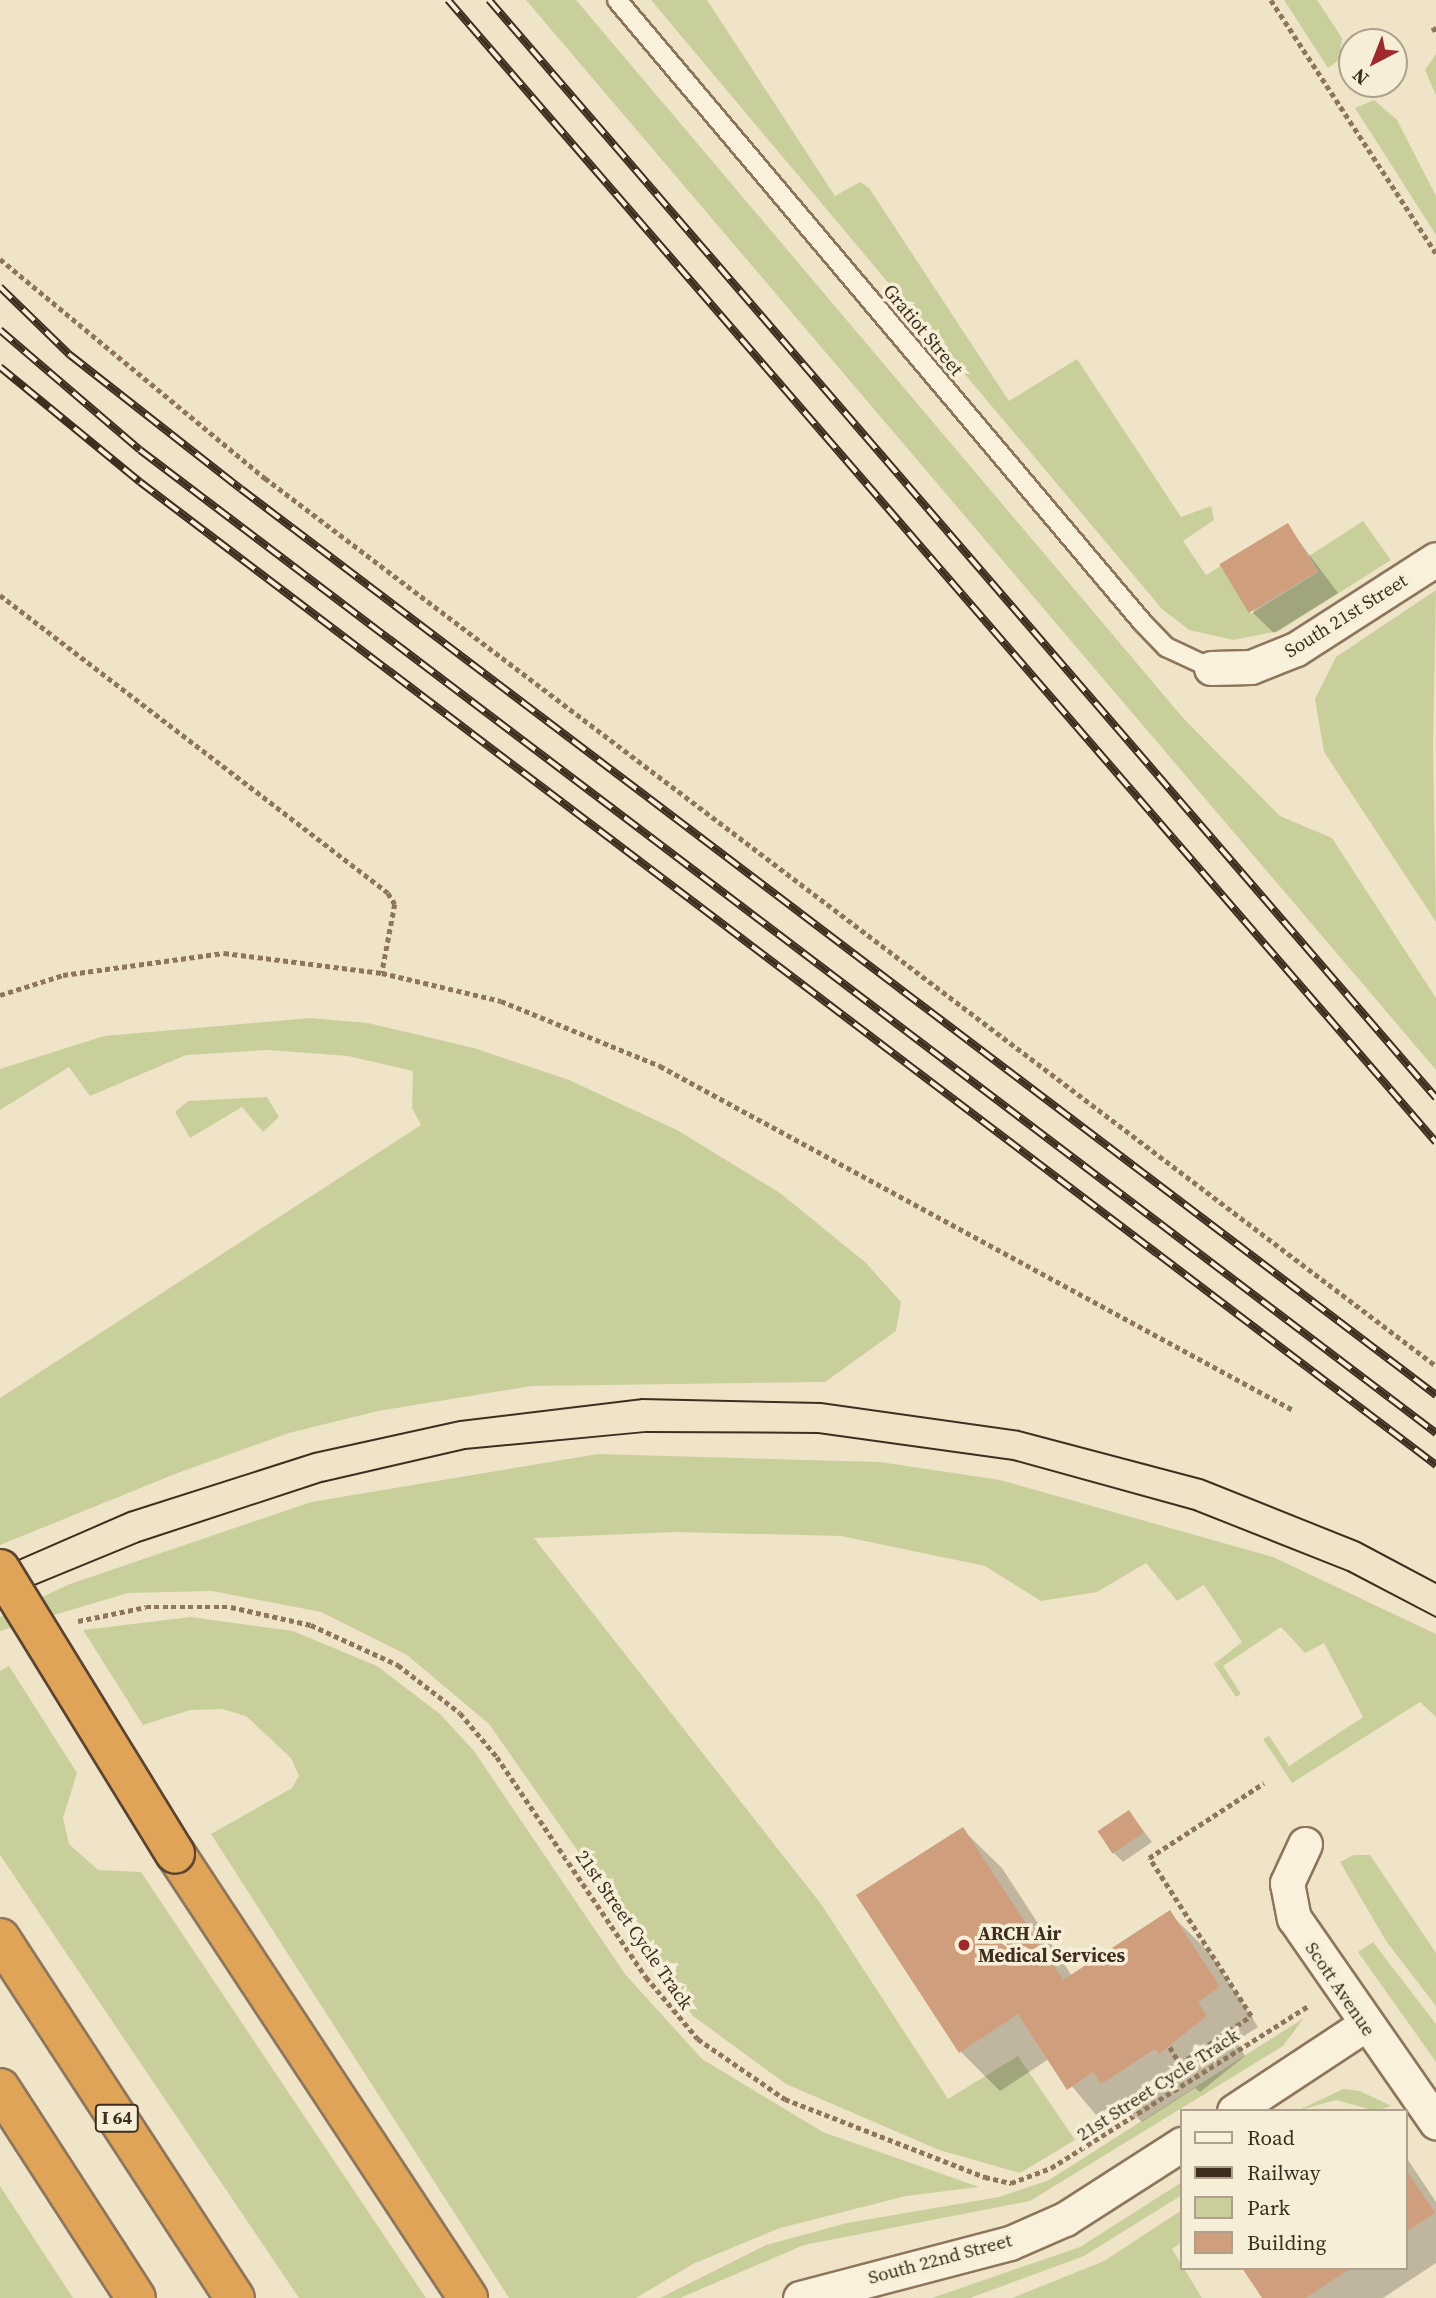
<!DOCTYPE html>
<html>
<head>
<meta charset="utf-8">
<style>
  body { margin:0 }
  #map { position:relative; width:1436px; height:2298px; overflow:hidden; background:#f0e4c8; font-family:"Source Serif 4",serif }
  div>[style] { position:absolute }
  .green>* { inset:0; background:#c9cf9b }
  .shadow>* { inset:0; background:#0003 }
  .building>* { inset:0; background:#cf9f7d; transform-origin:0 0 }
  .path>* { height:4.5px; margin-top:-2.25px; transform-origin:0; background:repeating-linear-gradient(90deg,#8d765c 0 5px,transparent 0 8.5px) }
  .roads { filter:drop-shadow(2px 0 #8d765c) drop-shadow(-2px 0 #8d765c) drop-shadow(0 2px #8d765c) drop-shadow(0 -2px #8d765c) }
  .service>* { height:18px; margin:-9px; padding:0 9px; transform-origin:9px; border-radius:9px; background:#faf1dc }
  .minor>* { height:33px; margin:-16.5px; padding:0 16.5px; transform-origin:16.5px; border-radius:16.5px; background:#faf1dc }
  .motorway>* { height:38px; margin:-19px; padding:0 19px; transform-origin:19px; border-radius:19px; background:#e0a458 }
  .tram>* { height:2px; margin:-1px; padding:0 1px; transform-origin:1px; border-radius:1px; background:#3d2e20 }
  .rail>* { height:8px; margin-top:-4px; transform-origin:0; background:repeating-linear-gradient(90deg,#f7eed8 0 16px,#3d2e20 0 32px); box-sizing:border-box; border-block:2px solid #3d2e20 }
  .bridges { filter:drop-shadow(2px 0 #5b4430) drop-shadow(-2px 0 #5b4430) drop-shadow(0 2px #5b4430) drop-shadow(0 -2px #5b4430) }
  .motorway-bridge>* { height:38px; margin:-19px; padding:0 19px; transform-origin:19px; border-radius:19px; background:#e0a458 }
  .dots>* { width:19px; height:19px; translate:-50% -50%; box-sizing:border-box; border:4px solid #f7eed8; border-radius:50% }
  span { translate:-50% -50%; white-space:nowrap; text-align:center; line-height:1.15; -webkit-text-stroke:7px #f7eed8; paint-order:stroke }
  .shield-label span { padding:2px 5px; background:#f7eed8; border:2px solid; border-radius:5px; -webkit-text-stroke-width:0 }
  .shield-label { font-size:18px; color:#3d2e20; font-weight:700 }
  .street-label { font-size:19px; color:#3d2e20 }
  .poi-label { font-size:19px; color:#3d2e20; font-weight:700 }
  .left { translate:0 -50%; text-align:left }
  .legend { position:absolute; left:1180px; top:2109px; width:228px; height:161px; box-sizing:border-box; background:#f7eed8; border:2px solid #ada18e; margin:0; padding:9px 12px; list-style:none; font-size:21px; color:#3d2e20 }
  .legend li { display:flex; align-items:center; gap:14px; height:35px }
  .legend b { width:35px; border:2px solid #ada18e }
  .north { position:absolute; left:1338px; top:28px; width:70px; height:70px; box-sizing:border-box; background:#f7eed8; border:2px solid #ada18e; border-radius:50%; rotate:222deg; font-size:19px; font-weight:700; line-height:28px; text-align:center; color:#3d2e20 }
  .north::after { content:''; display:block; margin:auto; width:24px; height:32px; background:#9e2a2b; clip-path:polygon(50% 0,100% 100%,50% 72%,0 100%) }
</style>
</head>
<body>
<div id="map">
  <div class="green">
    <div style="clip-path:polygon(526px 0,576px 0,1184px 719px,1280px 816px,1332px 838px,1436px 998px,1436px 1070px)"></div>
    <div style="clip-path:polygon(651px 0,707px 0,835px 196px,860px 182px,869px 188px,1009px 401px,1077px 359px,1181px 517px,1211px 506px,1214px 520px,1183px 541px,1206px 575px,1221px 566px,1251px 614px,1318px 572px,1309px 556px,1363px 521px,1391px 560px,1279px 631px,1233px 640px,1189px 630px,1162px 609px)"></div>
    <div style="clip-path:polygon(1284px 0,1317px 0,1342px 38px,1340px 59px,1328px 68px)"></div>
    <div style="clip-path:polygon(1436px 54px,1436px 95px,1425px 70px)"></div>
    <div style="clip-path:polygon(1374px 100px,1397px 120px,1436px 196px,1436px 235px,1355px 108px)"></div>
    <div style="clip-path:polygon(1436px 590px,1433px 744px,1436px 922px,1324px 752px,1315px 699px,1336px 657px)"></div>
    <div style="clip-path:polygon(310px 1018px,368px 1023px,474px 1048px,569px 1080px,677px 1130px,780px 1193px,865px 1262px,901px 1302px,896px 1331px,825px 1382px,532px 1386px,378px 1411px,289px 1433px,175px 1474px,0 1545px,0 1398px,421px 1125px,412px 1108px,413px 1071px,348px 1056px,268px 1050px,186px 1055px,90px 1096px,69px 1067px,0 1110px,0 1069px,104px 1036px)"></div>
    <div style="clip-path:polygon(267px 1097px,279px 1117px,263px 1132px,242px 1107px,190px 1138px,175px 1112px,188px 1101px)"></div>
    <div style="clip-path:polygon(598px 1454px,880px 1462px,1000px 1480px,1273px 1557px,1436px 1634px,1436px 1717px,1420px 1702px,1292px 1783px,1263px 1739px,1269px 1736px,1289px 1766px,1363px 1717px,1324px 1643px,1305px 1653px,1281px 1627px,1223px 1666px,1241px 1694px,1236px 1697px,1214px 1664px,1242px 1642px,1204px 1585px,1177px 1601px,1146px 1563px,1097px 1592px,1041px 1601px,985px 1566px,841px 1536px,676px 1532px,534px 1538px,821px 1904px,948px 2099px,1018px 2056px,1075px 2140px,1020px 2173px,939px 2150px,786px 2084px,693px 2016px,489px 1724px,407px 1655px,321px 1612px,212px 1591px,128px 1593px,0 1631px,0 1617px,70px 1584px,311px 1502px)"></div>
    <div style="clip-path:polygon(191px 1617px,293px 1631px,377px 1666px,440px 1714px,474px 1751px,625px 1974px,702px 2059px,823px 2132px,979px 2187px,906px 2196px,780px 2228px,693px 2264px,636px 2298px,509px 2298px,211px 1834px,292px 1788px,299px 1776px,291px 1758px,246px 1716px,222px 1709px,190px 1710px,143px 1725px,83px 1630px)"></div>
    <div style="clip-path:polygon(9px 1666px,77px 1773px,63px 1818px,69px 1844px,98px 1870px,141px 1872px,426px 2298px,299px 2298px,0 1855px,0 1671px)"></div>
    <div style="clip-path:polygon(1354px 1855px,1370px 1855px,1436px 1953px,1436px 2006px,1386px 1941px,1340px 1862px)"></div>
    <div style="clip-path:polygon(1373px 1942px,1436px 2024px,1436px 2062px,1358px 1952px)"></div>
    <div style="clip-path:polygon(1304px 2018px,1283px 2046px,1030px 2201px,804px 2245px,680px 2298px,660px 2298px,766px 2245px,847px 2223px,999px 2197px,1049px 2180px)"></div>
    <div style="clip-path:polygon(1343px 2089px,1360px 2091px,1391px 2106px,1376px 2111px,1336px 2100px,1297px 2111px)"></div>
    <div style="clip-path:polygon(1182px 2182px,1182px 2195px,1084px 2256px,970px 2298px,932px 2298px,1080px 2247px)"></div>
    <div style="clip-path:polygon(0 2186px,73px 2298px,0 2298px)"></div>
    <div style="clip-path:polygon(1182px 2210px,1182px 2242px,1172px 2249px,1202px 2298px,1012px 2298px,1104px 2261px)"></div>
  </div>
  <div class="shadow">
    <div style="clip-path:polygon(1287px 525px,1338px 593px,1274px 633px,1253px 613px)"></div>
    <div style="clip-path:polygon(1129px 1812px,1152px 1842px,1123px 1862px,1113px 1852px)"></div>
    <div style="clip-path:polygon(962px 1829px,1002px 1868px,1072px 1976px,1169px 1913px,1209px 1952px,1258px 2027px,1236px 2041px,1245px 2056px,1200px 2092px,1195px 2088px,1142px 2122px,1131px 2112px,1107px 2128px,1049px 2059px,1000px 2091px,961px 2052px,859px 1896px)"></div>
    <div style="clip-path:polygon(1406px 2157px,1436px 2202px,1436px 2263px,1383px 2298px,1264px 2298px,1244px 2268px,1406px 2268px)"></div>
  </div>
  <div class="building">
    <div style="left:1288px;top:523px;width:57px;height:80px;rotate:59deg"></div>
    <div style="left:1129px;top:1810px;width:27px;height:38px;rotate:56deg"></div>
    <div style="clip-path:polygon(963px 1827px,1063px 1980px,1170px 1910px,1220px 1987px,1198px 2002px,1207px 2016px,1159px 2054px,1155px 2049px,1101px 2084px,1093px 2072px,1067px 2090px,1018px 2014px,959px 2053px,856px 1895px)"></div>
    <div style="clip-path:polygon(1406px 2170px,1435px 2213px,1406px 2232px)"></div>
    <div style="clip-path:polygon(1242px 2268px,1351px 2268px,1306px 2298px,1262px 2298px)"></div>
  </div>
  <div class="path">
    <div style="left:1271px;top:0;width:302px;rotate:56.9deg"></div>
    <div style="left:1433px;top:27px;width:6px;rotate:59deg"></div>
    <div style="left:0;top:259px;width:344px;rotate:39.6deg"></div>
    <div style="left:265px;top:478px;width:1470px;rotate:37.17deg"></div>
    <div style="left:0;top:595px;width:489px;rotate:37.5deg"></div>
    <div style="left:388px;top:893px;width:13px;rotate:58deg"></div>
    <div style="left:395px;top:904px;width:70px;rotate:100.7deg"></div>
    <div style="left:0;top:995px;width:66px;rotate:-17.6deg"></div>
    <div style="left:63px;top:975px;width:162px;rotate:-7.8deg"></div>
    <div style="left:224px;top:953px;width:159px;rotate:7.2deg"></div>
    <div style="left:382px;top:973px;width:122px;rotate:13.2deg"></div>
    <div style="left:501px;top:1001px;width:172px;rotate:22.2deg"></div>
    <div style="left:660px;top:1066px;width:720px;rotate:28.52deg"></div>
    <div style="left:78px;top:1621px;width:69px;rotate:-11.6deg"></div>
    <div style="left:146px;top:1607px;width:85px"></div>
    <div style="left:231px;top:1607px;width:82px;rotate:12.7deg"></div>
    <div style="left:311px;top:1625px;width:96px;rotate:24.7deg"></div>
    <div style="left:398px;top:1665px;width:78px;rotate:37.7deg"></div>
    <div style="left:460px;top:1713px;width:57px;rotate:49.9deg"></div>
    <div style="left:497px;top:1757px;width:266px;rotate:55.9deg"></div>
    <div style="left:646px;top:1977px;width:81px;rotate:50deg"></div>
    <div style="left:698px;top:2039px;width:106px;rotate:34.6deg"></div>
    <div style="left:785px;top:2099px;width:215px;rotate:21.3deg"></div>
    <div style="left:985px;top:2177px;width:27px;rotate:13deg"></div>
    <div style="left:1011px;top:2183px;width:43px;rotate:-20.6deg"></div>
    <div style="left:1051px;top:2168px;width:304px;rotate:-32.2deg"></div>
    <div style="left:1170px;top:2047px;width:20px;rotate:60deg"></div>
    <div style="left:1180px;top:2064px;width:86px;rotate:-34.1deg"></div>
    <div style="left:1251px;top:2016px;width:188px;rotate:-122.8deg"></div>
    <div style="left:1149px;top:1858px;width:137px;rotate:-33.1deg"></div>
  </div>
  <div class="roads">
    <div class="service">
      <div style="left:617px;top:0;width:814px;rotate:49.83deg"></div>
      <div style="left:1142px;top:622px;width:35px;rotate:46deg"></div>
      <div style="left:1166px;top:647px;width:50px;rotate:25deg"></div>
    </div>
    <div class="minor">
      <div style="left:1211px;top:668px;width:40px;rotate:-1.4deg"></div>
      <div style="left:1251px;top:667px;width:48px;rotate:-21.8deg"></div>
      <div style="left:1296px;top:649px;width:166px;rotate:-32.7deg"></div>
      <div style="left:1305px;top:1844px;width:43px;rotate:114.8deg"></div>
      <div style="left:1287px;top:1883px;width:36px;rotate:79deg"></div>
      <div style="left:1294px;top:1918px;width:249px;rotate:55.2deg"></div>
      <div style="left:1234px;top:2111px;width:154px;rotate:-33.4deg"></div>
      <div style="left:800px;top:2298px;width:217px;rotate:-14.7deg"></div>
      <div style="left:1010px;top:2243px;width:60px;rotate:-23.6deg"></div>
      <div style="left:1065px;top:2219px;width:139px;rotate:-32.7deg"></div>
    </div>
    <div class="motorway">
      <div style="left:175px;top:1853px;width:533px;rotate:56.64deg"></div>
      <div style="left:0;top:1938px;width:430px;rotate:56.9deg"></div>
      <div style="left:0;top:2088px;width:250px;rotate:57.1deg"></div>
    </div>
  </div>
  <div class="tram">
    <div style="left:0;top:1568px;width:141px;rotate:-23.5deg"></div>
    <div style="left:129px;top:1512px;width:194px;rotate:-17.7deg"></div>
    <div style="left:314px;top:1453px;width:149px;rotate:-12.4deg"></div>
    <div style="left:460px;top:1421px;width:182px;rotate:-6.9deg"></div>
    <div style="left:641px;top:1399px;width:180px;rotate:1.3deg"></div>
    <div style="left:821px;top:1403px;width:200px;rotate:8deg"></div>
    <div style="left:1019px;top:1431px;width:191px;rotate:14.8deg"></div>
    <div style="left:1204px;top:1480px;width:167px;rotate:21.8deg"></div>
    <div style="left:1359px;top:1542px;width:87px;rotate:28deg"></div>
    <div style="left:0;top:1599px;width:150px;rotate:-22.3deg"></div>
    <div style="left:139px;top:1542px;width:193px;rotate:-18.2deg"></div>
    <div style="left:322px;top:1482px;width:147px;rotate:-13deg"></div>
    <div style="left:465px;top:1449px;width:182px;rotate:-5.4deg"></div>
    <div style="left:646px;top:1432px;width:172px;rotate:0.3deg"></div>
    <div style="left:818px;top:1433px;width:197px;rotate:7.9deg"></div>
    <div style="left:1013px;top:1460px;width:188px;rotate:15.4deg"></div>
    <div style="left:1194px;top:1510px;width:166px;rotate:21.6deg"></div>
    <div style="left:1348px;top:1571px;width:99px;rotate:27.6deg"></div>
  </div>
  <div class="rail">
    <div style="left:448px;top:0;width:1510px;rotate:49.14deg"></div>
    <div style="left:489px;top:0;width:1450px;rotate:49.22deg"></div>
    <div style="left:0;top:287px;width:98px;rotate:44.2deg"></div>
    <div style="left:70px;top:355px;width:217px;rotate:38.1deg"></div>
    <div style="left:241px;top:489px;width:1500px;rotate:37.17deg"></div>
    <div style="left:0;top:330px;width:184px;rotate:40.6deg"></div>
    <div style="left:140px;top:450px;width:1627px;rotate:37.18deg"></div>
    <div style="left:0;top:367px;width:181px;rotate:39.4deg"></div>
    <div style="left:140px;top:482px;width:1627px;rotate:37.18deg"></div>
  </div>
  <div class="bridges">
    <div class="motorway-bridge">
      <div style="left:0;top:1569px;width:334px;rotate:58.4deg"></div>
    </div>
  </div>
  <div class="dots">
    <div style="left:964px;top:1945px;background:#9e2a2b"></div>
  </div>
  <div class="shield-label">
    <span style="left:117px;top:2118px">I 64</span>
  </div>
  <div class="street-label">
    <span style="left:923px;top:330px;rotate:50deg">Gratiot Street</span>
    <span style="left:1346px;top:616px;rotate:-32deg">South 21st Street</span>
    <span style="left:634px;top:1930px;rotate:55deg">21st Street Cycle Track</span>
    <span style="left:1340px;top:1989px;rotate:56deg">Scott Avenue</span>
    <span style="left:1158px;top:2085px;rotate:-33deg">21st Street Cycle Track</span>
    <span style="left:940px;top:2259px;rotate:-15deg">South 22nd Street</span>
  </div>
  <div class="poi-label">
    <span class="left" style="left:978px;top:1945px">ARCH Air<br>Medical Services</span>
  </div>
  <ul class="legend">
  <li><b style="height:9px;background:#faf1dc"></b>Road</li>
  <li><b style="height:9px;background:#3d2e20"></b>Railway</li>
  <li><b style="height:19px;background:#c9cf9b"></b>Park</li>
  <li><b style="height:19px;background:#cf9f7d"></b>Building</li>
  </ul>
  <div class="north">N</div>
</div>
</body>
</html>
